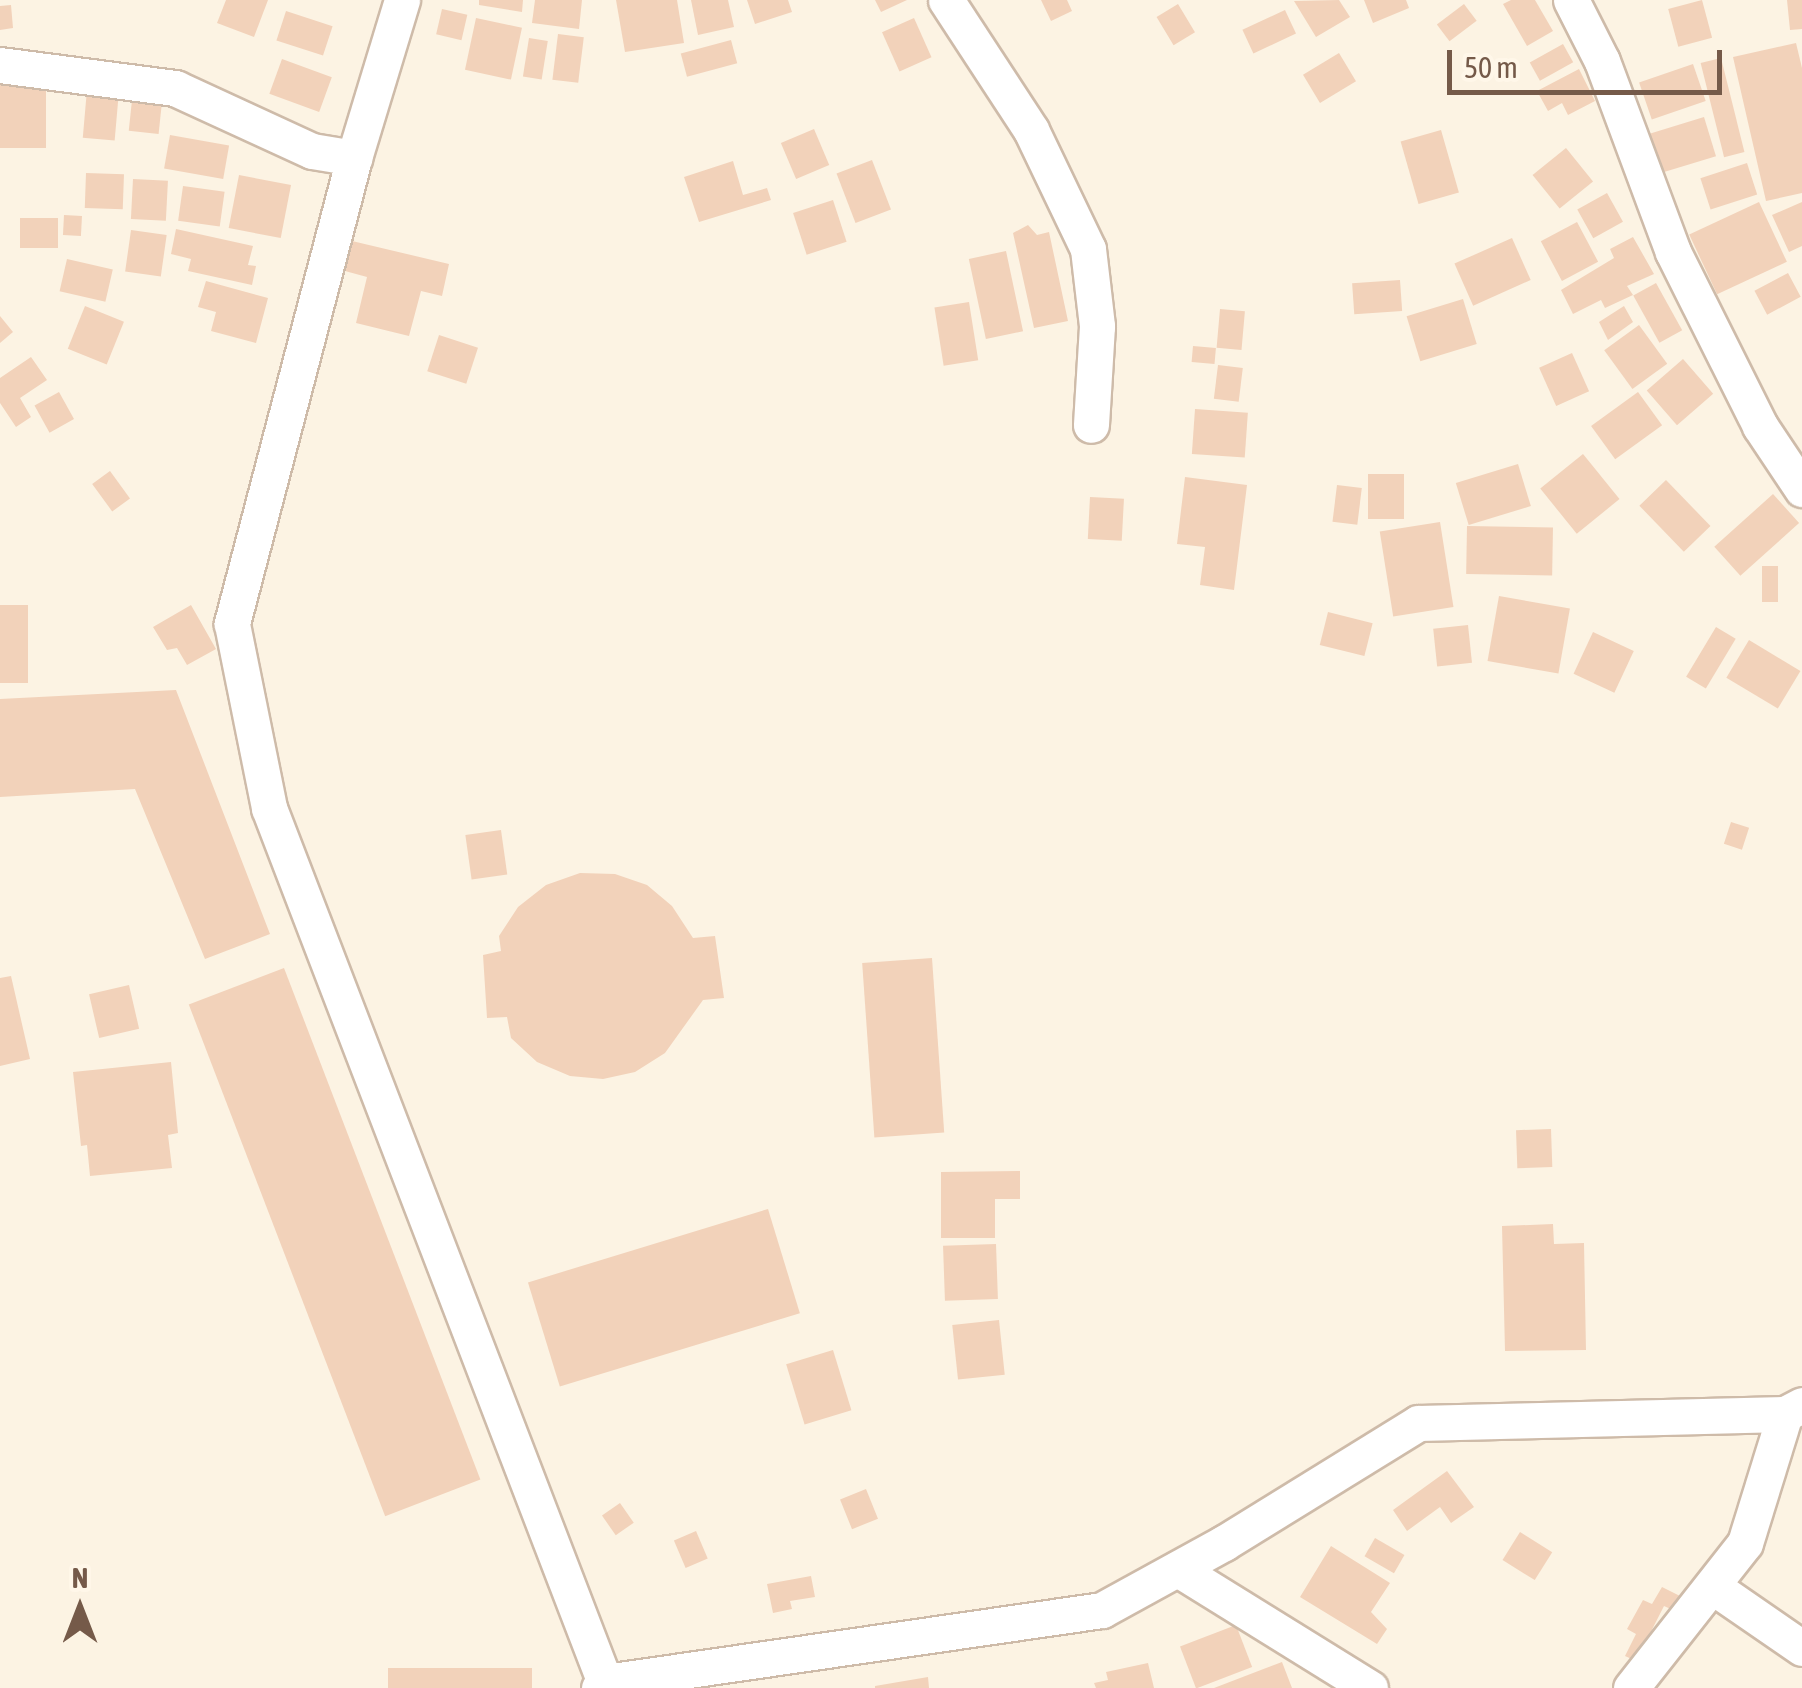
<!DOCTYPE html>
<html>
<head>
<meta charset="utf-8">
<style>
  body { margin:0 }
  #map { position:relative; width:1802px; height:1688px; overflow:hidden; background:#fcf3e3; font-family:"Asap Condensed",sans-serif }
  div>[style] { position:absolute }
  .building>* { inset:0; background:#f2d2ba; transform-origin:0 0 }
  .roads { filter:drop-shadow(2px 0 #cebba9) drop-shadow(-2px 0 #cebba9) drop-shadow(0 2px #cebba9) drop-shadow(0 -2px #cebba9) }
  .minor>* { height:35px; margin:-17.5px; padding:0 17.5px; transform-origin:17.5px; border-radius:17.5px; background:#fff }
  span { translate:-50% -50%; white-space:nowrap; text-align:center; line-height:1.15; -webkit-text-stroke:10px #fff7e9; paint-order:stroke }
  .north { position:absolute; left:30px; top:1558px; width:100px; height:100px; -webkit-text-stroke:8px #fff7e9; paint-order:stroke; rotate:0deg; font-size:28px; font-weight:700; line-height:40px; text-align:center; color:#755a49 }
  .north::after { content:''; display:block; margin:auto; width:35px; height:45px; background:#755a49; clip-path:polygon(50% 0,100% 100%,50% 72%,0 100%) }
  .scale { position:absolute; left:1447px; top:50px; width:275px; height:45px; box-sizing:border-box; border:5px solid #755a49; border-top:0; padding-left:12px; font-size:30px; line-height:35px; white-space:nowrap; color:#755a49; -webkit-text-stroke:8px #fff7e9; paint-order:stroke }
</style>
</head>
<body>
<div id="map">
  <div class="building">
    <div style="clip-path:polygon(226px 0,268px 0,254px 37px,217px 23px)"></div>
    <div style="clip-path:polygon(479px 0,523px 0,522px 12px,479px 5px)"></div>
    <div style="clip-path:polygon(535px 0,582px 0,579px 29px,532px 23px)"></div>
    <div style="clip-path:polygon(616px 0,677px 0,684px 43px,625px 52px)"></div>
    <div style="clip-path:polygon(691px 0,728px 0,734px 27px,698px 35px)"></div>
    <div style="clip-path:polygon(747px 0,788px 0,792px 12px,755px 24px)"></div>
    <div style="clip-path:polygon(875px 0,907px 0,881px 12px)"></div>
    <div style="clip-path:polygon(1041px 0,1067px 0,1072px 11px,1051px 21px)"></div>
    <div style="clip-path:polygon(1339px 0,1350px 17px,1316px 37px,1294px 1px)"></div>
    <div style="clip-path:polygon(1364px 0,1406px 0,1409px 8px,1373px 23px)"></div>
    <div style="clip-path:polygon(1511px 0,1535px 0,1553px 31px,1527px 46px,1503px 4px)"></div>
    <div style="left:1702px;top:0;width:39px;height:35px;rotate:75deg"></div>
    <div style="clip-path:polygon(1787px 0,1802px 0,1802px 29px,1790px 30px)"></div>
    <div style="left:1178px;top:4px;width:33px;height:25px;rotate:59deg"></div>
    <div style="left:1464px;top:4px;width:21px;height:34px;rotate:53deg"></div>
    <div style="clip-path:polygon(11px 5px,13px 28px,0 30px,0 6px)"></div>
    <div style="left:442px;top:9px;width:26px;height:26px;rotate:13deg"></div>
    <div style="left:1285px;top:10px;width:26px;height:47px;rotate:65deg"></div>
    <div style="left:286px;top:11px;width:49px;height:31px;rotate:18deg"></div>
    <div style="left:476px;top:18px;width:47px;height:53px;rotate:12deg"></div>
    <div style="left:914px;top:18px;width:43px;height:35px;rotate:66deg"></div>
    <div style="left:558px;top:34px;width:26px;height:46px;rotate:7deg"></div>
    <div style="left:529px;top:38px;width:19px;height:39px;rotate:9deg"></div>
    <div style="left:731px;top:40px;width:24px;height:52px;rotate:75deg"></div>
    <div style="clip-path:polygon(1796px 43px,1802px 68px,1802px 193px,1766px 201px,1733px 57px)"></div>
    <div style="left:1563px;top:44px;width:21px;height:38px;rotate:61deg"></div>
    <div style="left:1339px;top:53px;width:33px;height:42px;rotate:59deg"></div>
    <div style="left:1721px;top:58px;width:97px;height:21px;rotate:76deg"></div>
    <div style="left:282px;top:59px;width:53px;height:37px;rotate:20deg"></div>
    <div style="left:1693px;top:64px;width:39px;height:57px;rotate:71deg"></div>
    <div style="clip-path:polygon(1579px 69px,1595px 101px,1568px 115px,1562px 103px,1548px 111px,1537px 91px)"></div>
    <div style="left:88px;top:78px;width:32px;height:60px;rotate:5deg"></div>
    <div style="left:0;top:80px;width:46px;height:68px"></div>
    <div style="left:132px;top:100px;width:30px;height:31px;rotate:6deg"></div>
    <div style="left:1704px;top:117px;width:41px;height:62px;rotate:73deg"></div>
    <div style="left:814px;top:129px;width:39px;height:36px;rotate:67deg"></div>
    <div style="left:1441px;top:130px;width:65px;height:42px;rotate:74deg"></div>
    <div style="left:170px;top:135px;width:60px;height:34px;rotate:10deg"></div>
    <div style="left:1566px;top:148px;width:43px;height:43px;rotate:51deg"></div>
    <div style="left:872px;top:160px;width:53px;height:38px;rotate:69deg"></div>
    <div style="clip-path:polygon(733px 161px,743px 195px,767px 188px,771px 200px,699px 222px,684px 177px)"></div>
    <div style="left:1747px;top:163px;width:33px;height:49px;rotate:72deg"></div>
    <div style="left:86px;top:173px;width:38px;height:35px;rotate:2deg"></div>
    <div style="left:239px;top:175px;width:53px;height:54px;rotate:11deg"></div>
    <div style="left:133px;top:179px;width:35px;height:40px;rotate:3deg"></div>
    <div style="left:183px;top:186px;width:42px;height:35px;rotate:8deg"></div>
    <div style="left:1607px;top:193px;width:33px;height:34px;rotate:61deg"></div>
    <div style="left:833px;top:200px;width:44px;height:42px;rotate:72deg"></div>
    <div style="left:1759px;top:202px;width:66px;height:77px;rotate:65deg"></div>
    <div style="clip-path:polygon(1802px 202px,1802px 246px,1789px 252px,1772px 215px)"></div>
    <div style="left:64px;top:215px;width:18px;height:20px;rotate:3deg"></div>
    <div style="left:20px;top:218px;width:38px;height:30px"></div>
    <div style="left:1577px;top:222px;width:45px;height:41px;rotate:62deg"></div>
    <div style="clip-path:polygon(1028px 225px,1037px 235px,1049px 232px,1068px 321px,1034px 328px,1013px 233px)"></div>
    <div style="clip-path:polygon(176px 229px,253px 246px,248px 265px,256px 266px,252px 285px,188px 271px,191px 259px,171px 254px)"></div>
    <div style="left:131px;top:230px;width:36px;height:42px;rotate:8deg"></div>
    <div style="clip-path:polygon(1633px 237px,1654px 274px,1627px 286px,1633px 295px,1605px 308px,1601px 300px,1573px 314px,1561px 290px,1614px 258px,1610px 249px)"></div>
    <div style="left:1512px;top:238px;width:46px;height:63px;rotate:66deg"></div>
    <div style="clip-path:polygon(352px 241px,449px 264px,442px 296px,421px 291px,409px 336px,356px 323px,367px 277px,345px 271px)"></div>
    <div style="left:1006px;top:251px;width:82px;height:38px;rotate:78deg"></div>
    <div style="left:67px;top:259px;width:47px;height:33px;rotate:13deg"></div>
    <div style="left:1788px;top:273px;width:27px;height:38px;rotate:62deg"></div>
    <div style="left:1400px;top:280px;width:31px;height:48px;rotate:86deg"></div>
    <div style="clip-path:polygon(206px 281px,268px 298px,256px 343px,211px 331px,216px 312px,198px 307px)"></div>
    <div style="left:1656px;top:283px;width:54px;height:26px;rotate:61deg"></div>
    <div style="left:1463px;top:299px;width:47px;height:59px;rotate:73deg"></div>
    <div style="left:969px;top:302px;width:59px;height:35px;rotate:81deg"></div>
    <div style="left:85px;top:306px;width:42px;height:46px;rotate:22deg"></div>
    <div style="clip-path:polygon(1624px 306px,1633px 322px,1608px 340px,1599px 322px)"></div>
    <div style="left:1220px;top:309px;width:25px;height:39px;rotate:5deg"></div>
    <div style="clip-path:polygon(0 316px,13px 332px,0 343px)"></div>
    <div style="left:1639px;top:325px;width:48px;height:43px;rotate:54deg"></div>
    <div style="left:439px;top:335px;width:41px;height:38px;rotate:18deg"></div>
    <div style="left:1193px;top:346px;width:23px;height:16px;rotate:5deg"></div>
    <div style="left:1572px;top:353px;width:42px;height:36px;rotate:66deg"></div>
    <div style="clip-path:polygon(31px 357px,47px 380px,20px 398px,31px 417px,16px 427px,0 403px,0 378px)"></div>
    <div style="left:1683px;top:359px;width:46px;height:48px;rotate:49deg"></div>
    <div style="left:1218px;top:365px;width:25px;height:34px;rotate:7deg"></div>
    <div style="left:59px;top:392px;width:31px;height:28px;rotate:61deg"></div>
    <div style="left:1638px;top:392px;width:41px;height:58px;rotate:54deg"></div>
    <div style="left:1195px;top:409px;width:53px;height:45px;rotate:4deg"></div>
    <div style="left:1583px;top:454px;width:58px;height:55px;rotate:51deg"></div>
    <div style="left:1518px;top:464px;width:44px;height:65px;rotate:73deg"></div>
    <div style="left:110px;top:471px;width:34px;height:22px;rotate:54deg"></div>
    <div style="left:1368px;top:474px;width:36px;height:45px"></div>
    <div style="clip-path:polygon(1185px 477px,1247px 485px,1234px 590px,1200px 585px,1205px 547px,1177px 544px)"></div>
    <div style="left:1666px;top:480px;width:64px;height:37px;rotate:46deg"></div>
    <div style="left:1337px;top:485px;width:25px;height:37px;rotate:7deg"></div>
    <div style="left:1773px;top:494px;width:39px;height:79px;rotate:48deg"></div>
    <div style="left:1090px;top:497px;width:34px;height:42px;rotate:3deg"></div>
    <div style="left:1440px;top:522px;width:86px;height:61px;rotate:81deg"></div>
    <div style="left:1467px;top:526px;width:86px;height:48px;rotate:1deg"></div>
    <div style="left:1778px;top:566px;width:36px;height:16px;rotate:90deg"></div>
    <div style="left:1499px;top:596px;width:72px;height:66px;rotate:10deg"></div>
    <div style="left:0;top:605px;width:28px;height:78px"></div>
    <div style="clip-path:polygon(191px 605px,216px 649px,187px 665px,177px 648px,167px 650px,153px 627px)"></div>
    <div style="left:1328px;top:612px;width:46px;height:34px;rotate:14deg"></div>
    <div style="left:1468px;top:625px;width:38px;height:35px;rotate:84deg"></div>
    <div style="left:1716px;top:627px;width:23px;height:58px;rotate:31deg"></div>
    <div style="left:1593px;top:632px;width:45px;height:46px;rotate:25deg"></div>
    <div style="left:1749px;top:640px;width:60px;height:44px;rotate:31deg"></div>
    <div style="clip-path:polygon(176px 690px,270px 934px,205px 959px,135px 789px,0 797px,0 699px)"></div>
    <div style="left:1731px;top:822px;width:19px;height:23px;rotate:18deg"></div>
    <div style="left:501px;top:830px;width:45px;height:36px;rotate:82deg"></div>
    <div style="clip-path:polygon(580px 873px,615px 874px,647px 885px,672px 906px,693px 938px,715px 936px,724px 998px,703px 1000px,665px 1053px,635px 1072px,603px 1079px,570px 1076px,537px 1062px,511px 1038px,507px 1017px,487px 1018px,483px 955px,501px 951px,499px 936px,518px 907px,546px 885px)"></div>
    <div style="left:932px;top:958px;width:175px;height:70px;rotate:86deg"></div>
    <div style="left:284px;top:968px;width:548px;height:102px;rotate:69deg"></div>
    <div style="clip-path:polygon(11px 976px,30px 1059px,0 1066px,0 978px)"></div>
    <div style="left:129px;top:985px;width:45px;height:41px;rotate:77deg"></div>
    <div style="clip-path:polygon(171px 1062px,178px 1133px,168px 1135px,172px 1168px,90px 1176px,87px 1145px,81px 1146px,73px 1072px)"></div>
    <div style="left:1551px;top:1129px;width:38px;height:35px;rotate:88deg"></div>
    <div style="clip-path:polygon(1020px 1171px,1020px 1199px,995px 1199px,995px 1238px,941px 1238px,941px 1172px)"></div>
    <div style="left:768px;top:1209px;width:109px;height:251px;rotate:73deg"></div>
    <div style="clip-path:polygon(1553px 1224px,1554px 1244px,1584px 1243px,1586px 1350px,1505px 1351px,1502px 1226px)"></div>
    <div style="left:996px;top:1244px;width:55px;height:53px;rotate:88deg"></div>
    <div style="left:999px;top:1320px;width:55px;height:47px;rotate:84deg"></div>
    <div style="left:833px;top:1350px;width:63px;height:49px;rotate:73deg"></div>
    <div style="clip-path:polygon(1447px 1471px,1474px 1507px,1451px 1523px,1440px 1507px,1407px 1531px,1393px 1510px)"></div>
    <div style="left:866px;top:1489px;width:32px;height:28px;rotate:68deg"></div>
    <div style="left:620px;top:1503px;width:24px;height:22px;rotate:55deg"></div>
    <div style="left:696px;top:1531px;width:30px;height:24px;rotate:67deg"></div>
    <div style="left:1520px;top:1532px;width:38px;height:33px;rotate:32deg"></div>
    <div style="left:1375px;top:1538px;width:34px;height:21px;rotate:30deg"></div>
    <div style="clip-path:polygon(1331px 1546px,1390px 1583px,1371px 1612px,1387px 1629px,1377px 1644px,1300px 1597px)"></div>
    <div style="clip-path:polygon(811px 1576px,815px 1597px,790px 1601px,792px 1609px,773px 1613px,767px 1584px)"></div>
    <div style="clip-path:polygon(1662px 1587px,1682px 1597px,1675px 1611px,1664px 1606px,1636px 1661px,1625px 1656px,1636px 1634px,1627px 1629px,1643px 1600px,1652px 1604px)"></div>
    <div style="left:1236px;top:1625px;width:45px;height:60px;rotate:69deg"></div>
    <div style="clip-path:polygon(1282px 1662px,1292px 1688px,1214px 1688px)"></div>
    <div style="clip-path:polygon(1148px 1663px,1154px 1688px,1096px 1688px,1094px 1683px,1108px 1680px,1106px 1672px)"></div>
    <div style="left:532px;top:1668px;width:20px;height:144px;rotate:90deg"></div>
    <div style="clip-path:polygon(928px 1677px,929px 1688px,875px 1688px,875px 1686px)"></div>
  </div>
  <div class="roads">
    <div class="minor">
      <div style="left:402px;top:0;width:165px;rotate:106.9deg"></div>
      <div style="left:354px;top:158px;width:482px;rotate:104.7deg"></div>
      <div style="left:232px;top:624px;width:188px;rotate:78.6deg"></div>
      <div style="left:269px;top:808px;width:943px;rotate:68.99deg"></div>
      <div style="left:946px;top:0;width:155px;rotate:56.8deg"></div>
      <div style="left:1031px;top:130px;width:132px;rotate:64.4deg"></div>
      <div style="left:1088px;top:249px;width:78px;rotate:83.3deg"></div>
      <div style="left:1097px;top:326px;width:99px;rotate:93.5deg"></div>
      <div style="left:1571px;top:0;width:68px;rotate:63.1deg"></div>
      <div style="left:1602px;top:61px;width:204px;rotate:69.6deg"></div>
      <div style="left:1673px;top:252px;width:195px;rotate:63.4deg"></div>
      <div style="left:1760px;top:426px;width:76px;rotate:56.3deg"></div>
      <div style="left:0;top:65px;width:177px;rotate:7.5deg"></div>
      <div style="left:175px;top:88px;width:151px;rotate:24.7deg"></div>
      <div style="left:312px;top:151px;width:43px;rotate:9.5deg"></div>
      <div style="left:1178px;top:1569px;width:226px;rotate:31.8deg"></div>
      <div style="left:1712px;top:1586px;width:109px;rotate:34.6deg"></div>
      <div style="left:599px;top:1688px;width:9px;rotate:-41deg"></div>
      <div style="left:606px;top:1682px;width:501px;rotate:-8.26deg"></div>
      <div style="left:1102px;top:1610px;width:139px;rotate:-28.8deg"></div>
      <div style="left:1224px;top:1543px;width:228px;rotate:-31.7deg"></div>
      <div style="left:1418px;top:1423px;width:367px;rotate:-1.4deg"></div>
      <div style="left:1785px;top:1414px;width:19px;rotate:-28deg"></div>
      <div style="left:1631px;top:1688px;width:184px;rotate:-51.8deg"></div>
      <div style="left:1745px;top:1543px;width:135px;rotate:-72.8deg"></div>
    </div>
  </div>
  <div class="north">N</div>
  <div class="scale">50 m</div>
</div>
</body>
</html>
